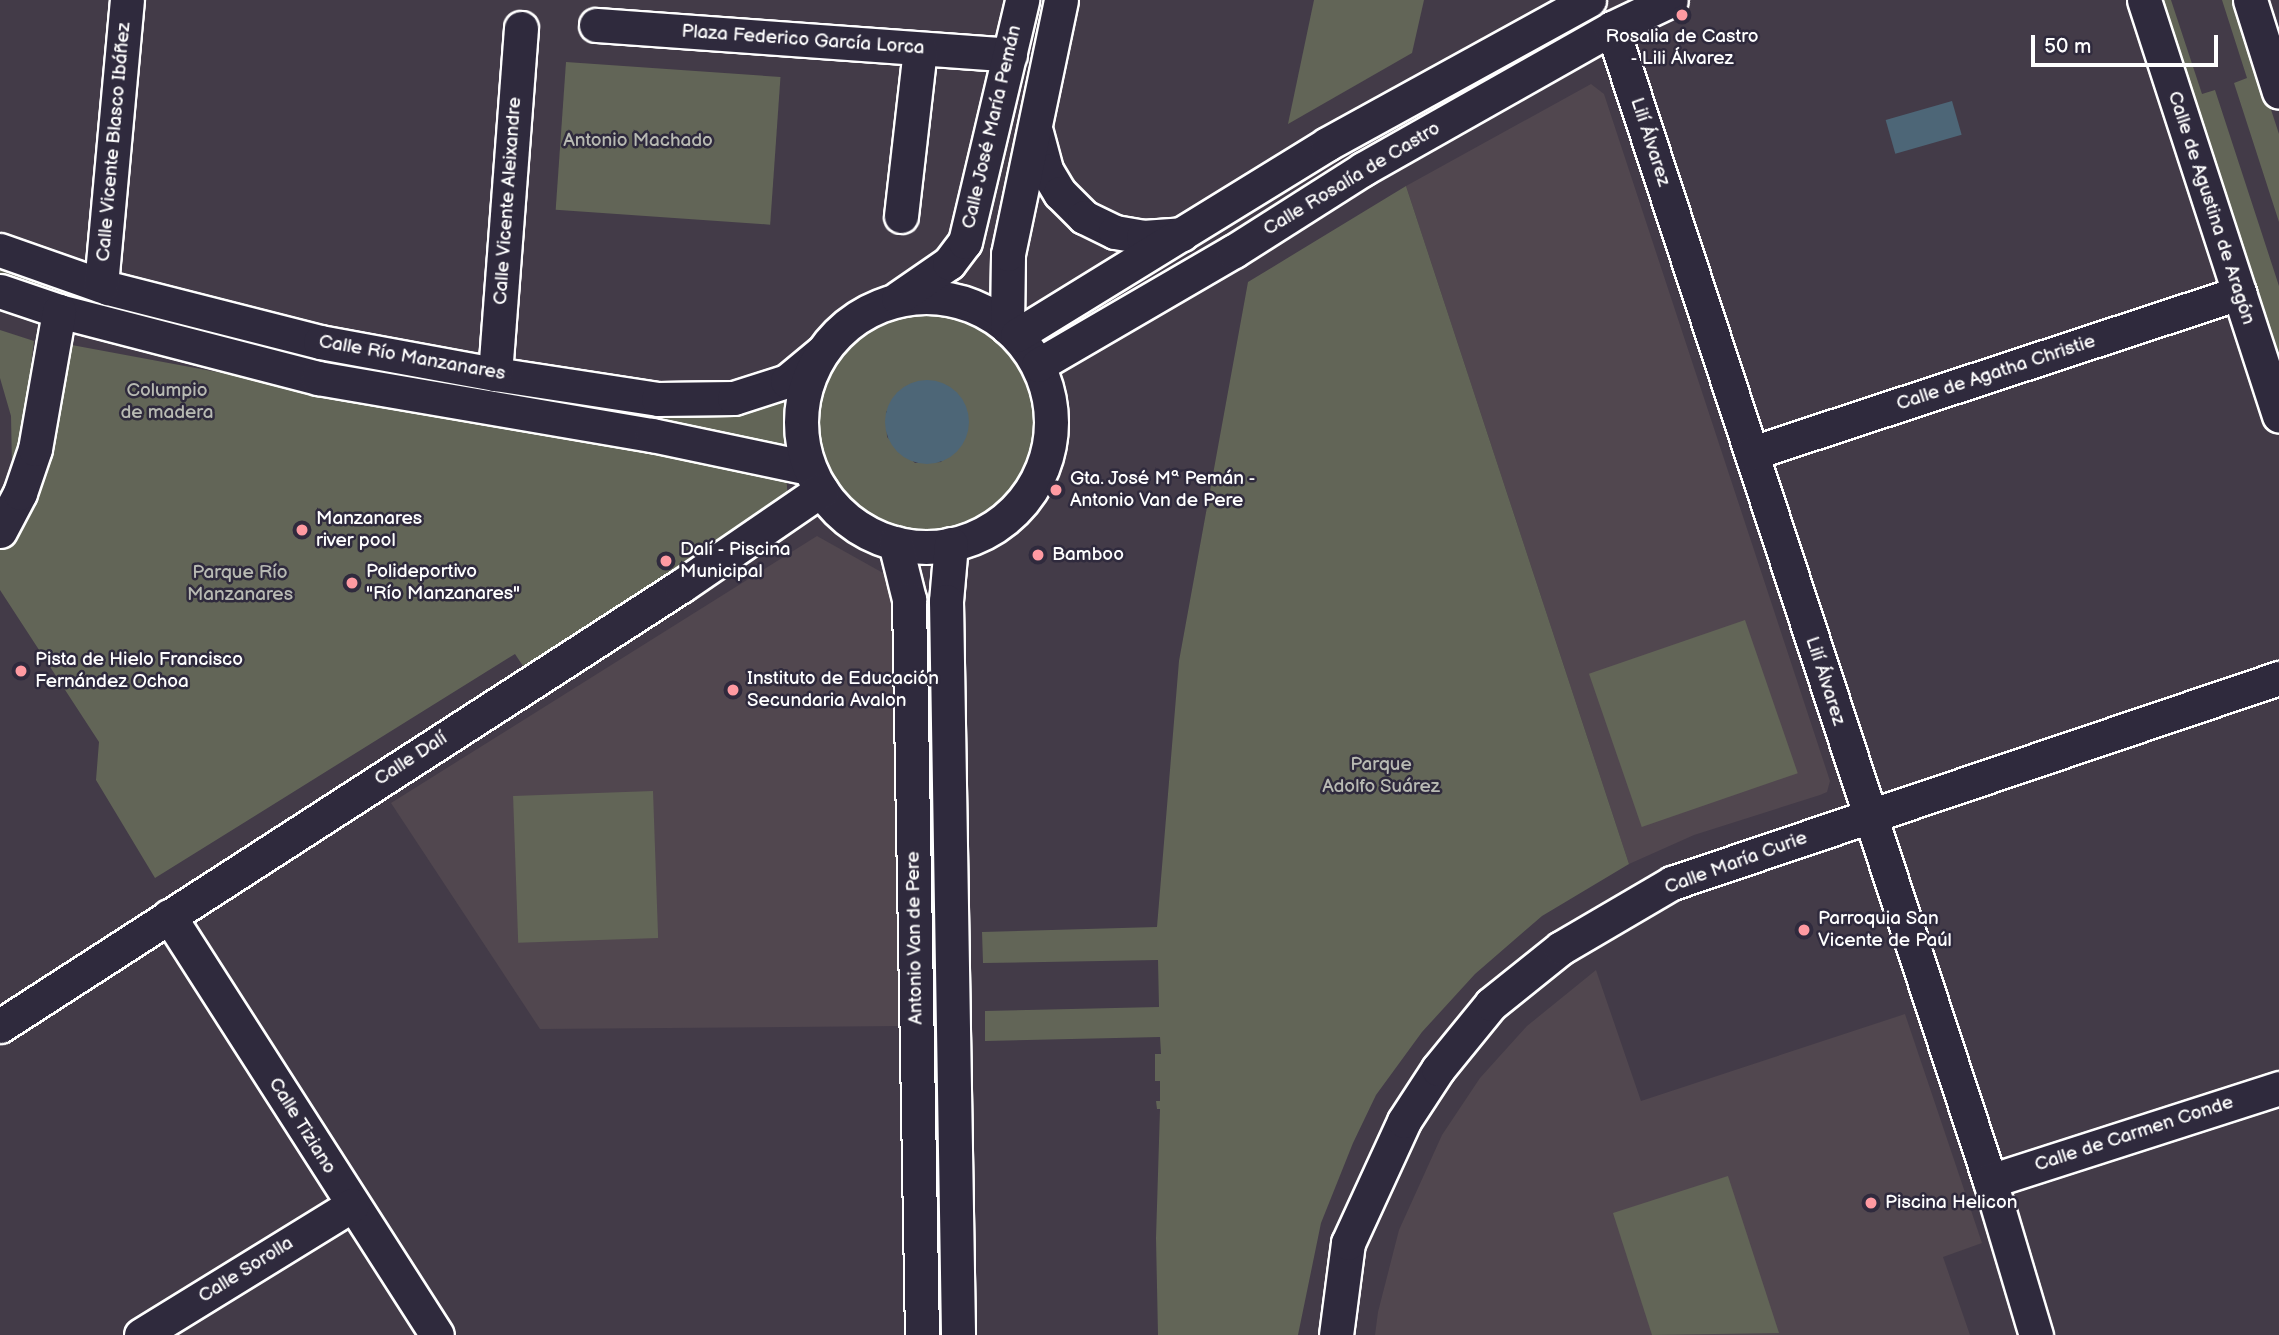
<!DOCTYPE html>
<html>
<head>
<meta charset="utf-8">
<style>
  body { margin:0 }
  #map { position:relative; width:2279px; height:1335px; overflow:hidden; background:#433b48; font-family:"Balsamiq Sans",sans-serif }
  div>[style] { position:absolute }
  .built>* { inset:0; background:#51474f }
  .green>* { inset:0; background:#626557; transform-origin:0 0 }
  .water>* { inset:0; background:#4d6677; transform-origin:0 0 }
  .round { border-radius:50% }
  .roads { filter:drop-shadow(2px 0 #fff) drop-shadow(-2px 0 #fff) drop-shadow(0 2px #fff) drop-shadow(0 -2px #fff) }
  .minor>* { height:33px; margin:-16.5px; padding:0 16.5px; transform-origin:16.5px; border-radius:16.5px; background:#2f2a3d }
  .minor>.ring { margin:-16.5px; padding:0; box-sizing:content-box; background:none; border:33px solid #2f2a3d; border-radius:50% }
  .dots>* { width:19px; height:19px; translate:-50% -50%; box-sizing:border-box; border:4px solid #2f2a3d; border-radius:50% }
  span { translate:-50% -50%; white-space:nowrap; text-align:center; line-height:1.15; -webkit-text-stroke:5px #2f2a3d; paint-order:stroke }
  .poi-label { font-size:19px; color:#fff }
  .left { translate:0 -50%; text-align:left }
  .street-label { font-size:19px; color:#fff }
  .park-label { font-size:19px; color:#b8bab3 }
  .scale { position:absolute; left:2031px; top:35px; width:187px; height:32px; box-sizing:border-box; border:4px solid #fff; border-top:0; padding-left:9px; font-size:21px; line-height:24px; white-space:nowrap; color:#fff; -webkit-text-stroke:5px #2f2a3d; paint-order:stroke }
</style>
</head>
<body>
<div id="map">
  <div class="built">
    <div style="clip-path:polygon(1591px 84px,1604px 94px,1830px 781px,1827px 792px,1820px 795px,1694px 835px,1629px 864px,1406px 186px)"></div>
    <div style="clip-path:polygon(817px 536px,892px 578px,900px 1026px,540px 1029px,391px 803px)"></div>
    <div style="clip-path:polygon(1596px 970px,1641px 1101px,1905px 1014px,1982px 1243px,1943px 1257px,1970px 1335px,1375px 1335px,1378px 1312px,1399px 1230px,1442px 1135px,1480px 1078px,1527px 1026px)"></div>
  </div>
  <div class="green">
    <div style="clip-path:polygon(1314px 0,1424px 0,1412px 53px,1288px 124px)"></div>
    <div style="clip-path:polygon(2159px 0,2171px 0,2202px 94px,2215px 90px,2279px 286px,2279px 371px)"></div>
    <div style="clip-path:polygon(2222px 0,2235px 0,2279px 134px,2279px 222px,2234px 83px,2247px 78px)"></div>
    <div style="left:566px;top:62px;width:215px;height:148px;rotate:4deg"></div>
    <div style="clip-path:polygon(1406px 186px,1629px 864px,1542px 916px,1475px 974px,1422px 1032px,1376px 1095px,1353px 1143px,1321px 1223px,1298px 1335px,1158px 1335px,1156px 1238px,1160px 1109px,1157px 1109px,1156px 1101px,1160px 1101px,1160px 1081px,1155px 1081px,1155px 1054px,1161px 1054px,1160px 1037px,985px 1041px,985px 1011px,1159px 1007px,1158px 960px,983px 963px,982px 932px,1157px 927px,1179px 661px,1248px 282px)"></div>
    <div style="clip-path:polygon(0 255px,515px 382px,790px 389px,794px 456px,462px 398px,0 284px)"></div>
    <div style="clip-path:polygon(evenodd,916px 310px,954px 313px,988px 328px,1015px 353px,1033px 386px,1039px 423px,1032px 459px,1014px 492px,986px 517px,952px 531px,915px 534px,880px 525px,849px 504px,826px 475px,815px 440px,815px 404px,827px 369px,850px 340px,881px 319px,916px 310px,886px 411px,942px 462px,915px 463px,887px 437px,886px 411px)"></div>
    <div style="clip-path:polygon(0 330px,34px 341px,18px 469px,12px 468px,11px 416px,0 378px)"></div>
    <div style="clip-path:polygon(61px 343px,356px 398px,786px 470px,788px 504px,531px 678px,515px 654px,155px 878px,96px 780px,99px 742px,0 590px,0 548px,17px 526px)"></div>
    <div style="left:1745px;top:620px;width:162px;height:165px;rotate:71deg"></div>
    <div style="left:653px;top:791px;width:147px;height:140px;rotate:88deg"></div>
    <div style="clip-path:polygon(1728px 1176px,1779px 1333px,1652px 1335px,1613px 1213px)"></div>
  </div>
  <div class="water">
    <div style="left:1952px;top:101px;width:35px;height:69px;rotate:74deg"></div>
    <div class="round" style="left:885px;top:380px;width:84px;height:84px"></div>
  </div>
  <div class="roads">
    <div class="minor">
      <div style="left:2144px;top:0;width:437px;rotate:72deg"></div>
      <div style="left:2250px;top:0;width:96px;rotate:72.5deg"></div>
      <div style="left:596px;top:25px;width:415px;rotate:4.1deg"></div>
      <div style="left:1612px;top:28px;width:1213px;rotate:71.85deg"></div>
      <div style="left:1990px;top:1181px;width:161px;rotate:73.4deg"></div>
      <div style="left:1036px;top:132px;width:39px;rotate:75deg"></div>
      <div style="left:1046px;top:170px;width:27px;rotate:59deg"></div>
      <div style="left:1060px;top:193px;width:34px;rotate:45deg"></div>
      <div style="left:1084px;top:217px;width:34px;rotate:26deg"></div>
      <div style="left:1115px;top:232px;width:28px;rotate:10deg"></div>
      <div style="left:1143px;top:237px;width:39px;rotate:-4deg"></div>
      <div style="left:901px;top:216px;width:168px;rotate:-83.5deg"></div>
      <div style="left:0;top:250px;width:114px;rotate:19.4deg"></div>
      <div style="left:108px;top:288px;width:219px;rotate:14.3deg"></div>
      <div style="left:320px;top:342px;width:178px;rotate:10.4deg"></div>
      <div style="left:495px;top:374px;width:165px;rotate:8.7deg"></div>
      <div style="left:658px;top:399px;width:76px;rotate:-0.8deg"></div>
      <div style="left:734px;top:398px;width:56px;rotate:-17.8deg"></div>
      <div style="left:787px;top:381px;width:45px;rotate:-39.6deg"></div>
      <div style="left:101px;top:285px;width:286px;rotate:-84.8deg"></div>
      <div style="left:0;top:291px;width:62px;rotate:18.7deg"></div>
      <div style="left:59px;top:311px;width:268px;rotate:14.5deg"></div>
      <div style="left:318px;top:378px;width:339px;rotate:9.7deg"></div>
      <div style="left:652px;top:435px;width:160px;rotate:11.9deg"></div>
      <div class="ring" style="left:801px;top:297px;width:217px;height:217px"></div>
      <div style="left:898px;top:298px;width:62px;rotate:-34.5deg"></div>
      <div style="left:949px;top:263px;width:26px;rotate:-53deg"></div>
      <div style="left:965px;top:242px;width:249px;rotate:-76.7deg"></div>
      <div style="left:1007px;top:327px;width:73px;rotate:-89.2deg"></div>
      <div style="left:1008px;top:254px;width:259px;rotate:-78.2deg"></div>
      <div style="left:1017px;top:335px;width:364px;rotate:-31.6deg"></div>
      <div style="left:1327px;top:144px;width:299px;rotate:-28.8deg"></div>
      <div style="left:1038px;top:365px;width:227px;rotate:-30.2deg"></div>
      <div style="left:1234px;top:251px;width:153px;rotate:-32.4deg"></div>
      <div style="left:1363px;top:169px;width:286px;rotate:-29.5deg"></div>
      <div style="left:1612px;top:28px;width:65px;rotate:-25.4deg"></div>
      <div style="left:495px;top:374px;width:347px;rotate:-85.7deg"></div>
      <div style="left:1752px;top:453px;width:513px;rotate:-18.19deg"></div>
      <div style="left:0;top:531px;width:43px;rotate:-62.2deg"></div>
      <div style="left:20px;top:493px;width:46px;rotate:-71.2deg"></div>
      <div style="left:35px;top:449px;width:140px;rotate:-80.1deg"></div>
      <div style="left:895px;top:543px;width:58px;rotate:76deg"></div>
      <div style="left:909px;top:599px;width:736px;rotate:88.99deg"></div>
      <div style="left:951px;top:544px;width:57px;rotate:95deg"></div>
      <div style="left:946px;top:601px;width:734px;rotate:89.06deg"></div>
      <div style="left:169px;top:916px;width:497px;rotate:57.4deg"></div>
      <div style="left:0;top:1026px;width:811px;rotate:-32.87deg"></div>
      <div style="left:681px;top:586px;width:170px;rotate:-34.4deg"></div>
      <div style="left:1990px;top:1181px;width:304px;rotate:-17.8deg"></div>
      <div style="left:141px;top:1335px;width:248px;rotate:-31.6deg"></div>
      <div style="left:1336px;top:1335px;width:93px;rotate:-82.6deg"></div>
      <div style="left:1348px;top:1243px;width:134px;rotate:-65.3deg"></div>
      <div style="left:1404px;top:1121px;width:62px;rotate:-56.8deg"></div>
      <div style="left:1438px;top:1069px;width:84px;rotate:-50.8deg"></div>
      <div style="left:1491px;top:1004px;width:90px;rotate:-38.7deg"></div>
      <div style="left:1561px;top:948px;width:129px;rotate:-30.4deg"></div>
      <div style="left:1672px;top:883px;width:641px;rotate:-18.66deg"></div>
    </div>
  </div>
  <div class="dots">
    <div style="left:1682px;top:15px;background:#ff9aa2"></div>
    <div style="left:1056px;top:490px;background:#ff9aa2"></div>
    <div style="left:302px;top:530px;background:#ff9aa2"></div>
    <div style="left:1038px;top:555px;background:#ff9aa2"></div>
    <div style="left:666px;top:561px;background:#ff9aa2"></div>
    <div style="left:352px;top:583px;background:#ff9aa2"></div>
    <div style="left:21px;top:671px;background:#ff9aa2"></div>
    <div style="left:733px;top:690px;background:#ff9aa2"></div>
    <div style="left:1804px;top:930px;background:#ff9aa2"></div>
    <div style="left:1871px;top:1203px;background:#ff9aa2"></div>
  </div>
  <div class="poi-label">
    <span style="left:1682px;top:48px">Rosalia de Castro<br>- Lili Álvarez</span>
    <span class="left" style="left:1070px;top:490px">Gta. José Mª Pemán -<br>Antonio Van de Pere</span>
    <span class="left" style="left:316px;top:530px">Manzanares<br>river pool</span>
    <span class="left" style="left:680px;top:561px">Dalí - Piscina<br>Municipal</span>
    <span class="left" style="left:1052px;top:555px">Bamboo</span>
    <span class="left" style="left:366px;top:583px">Polideportivo<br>"Río Manzanares"</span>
    <span class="left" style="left:35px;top:671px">Pista de Hielo Francisco<br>Fernández Ochoa</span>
    <span class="left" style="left:747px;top:690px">Instituto de Educación<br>Secundaria Avalon</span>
    <span class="left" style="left:1818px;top:930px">Parroquia San<br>Vicente de Paúl</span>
    <span class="left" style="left:1885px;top:1203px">Piscina Helicon</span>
  </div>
  <div class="street-label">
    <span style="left:803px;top:40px;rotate:4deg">Plaza Federico García Lorca</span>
    <span style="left:992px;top:127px;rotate:-77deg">Calle José María Pemán</span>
    <span style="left:114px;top:142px;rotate:-85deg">Calle Vicente Blasco Ibáñez</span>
    <span style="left:1650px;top:142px;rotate:72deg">Lilí Álvarez</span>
    <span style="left:1352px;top:179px;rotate:-31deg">Calle Rosalía de Castro</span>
    <span style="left:508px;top:201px;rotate:-86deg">Calle Vicente Aleixandre</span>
    <span style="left:2211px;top:208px;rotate:72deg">Calle de Agustina de Aragón</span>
    <span style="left:412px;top:358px;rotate:10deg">Calle Río Manzanares</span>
    <span style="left:1996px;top:373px;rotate:-18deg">Calle de Agatha Christie</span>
    <span style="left:1825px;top:681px;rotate:72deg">Lilí Álvarez</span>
    <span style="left:411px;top:759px;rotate:-33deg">Calle Dalí</span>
    <span style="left:1736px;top:863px;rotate:-20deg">Calle María Curie</span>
    <span style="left:915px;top:938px;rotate:-91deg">Antonio Van de Pere</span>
    <span style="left:302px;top:1126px;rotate:58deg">Calle Tiziano</span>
    <span style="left:2134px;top:1134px;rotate:-18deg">Calle de Carmen Conde</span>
    <span style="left:246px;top:1270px;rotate:-32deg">Calle Sorolla</span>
  </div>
  <div class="park-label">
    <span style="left:638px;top:141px">Antonio Machado</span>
    <span style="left:167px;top:402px">Columpio<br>de madera</span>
    <span style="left:240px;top:584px">Parque Río<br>Manzanares</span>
    <span style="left:1381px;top:776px">Parque<br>Adolfo Suárez</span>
  </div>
  <div class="scale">50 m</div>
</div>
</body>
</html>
